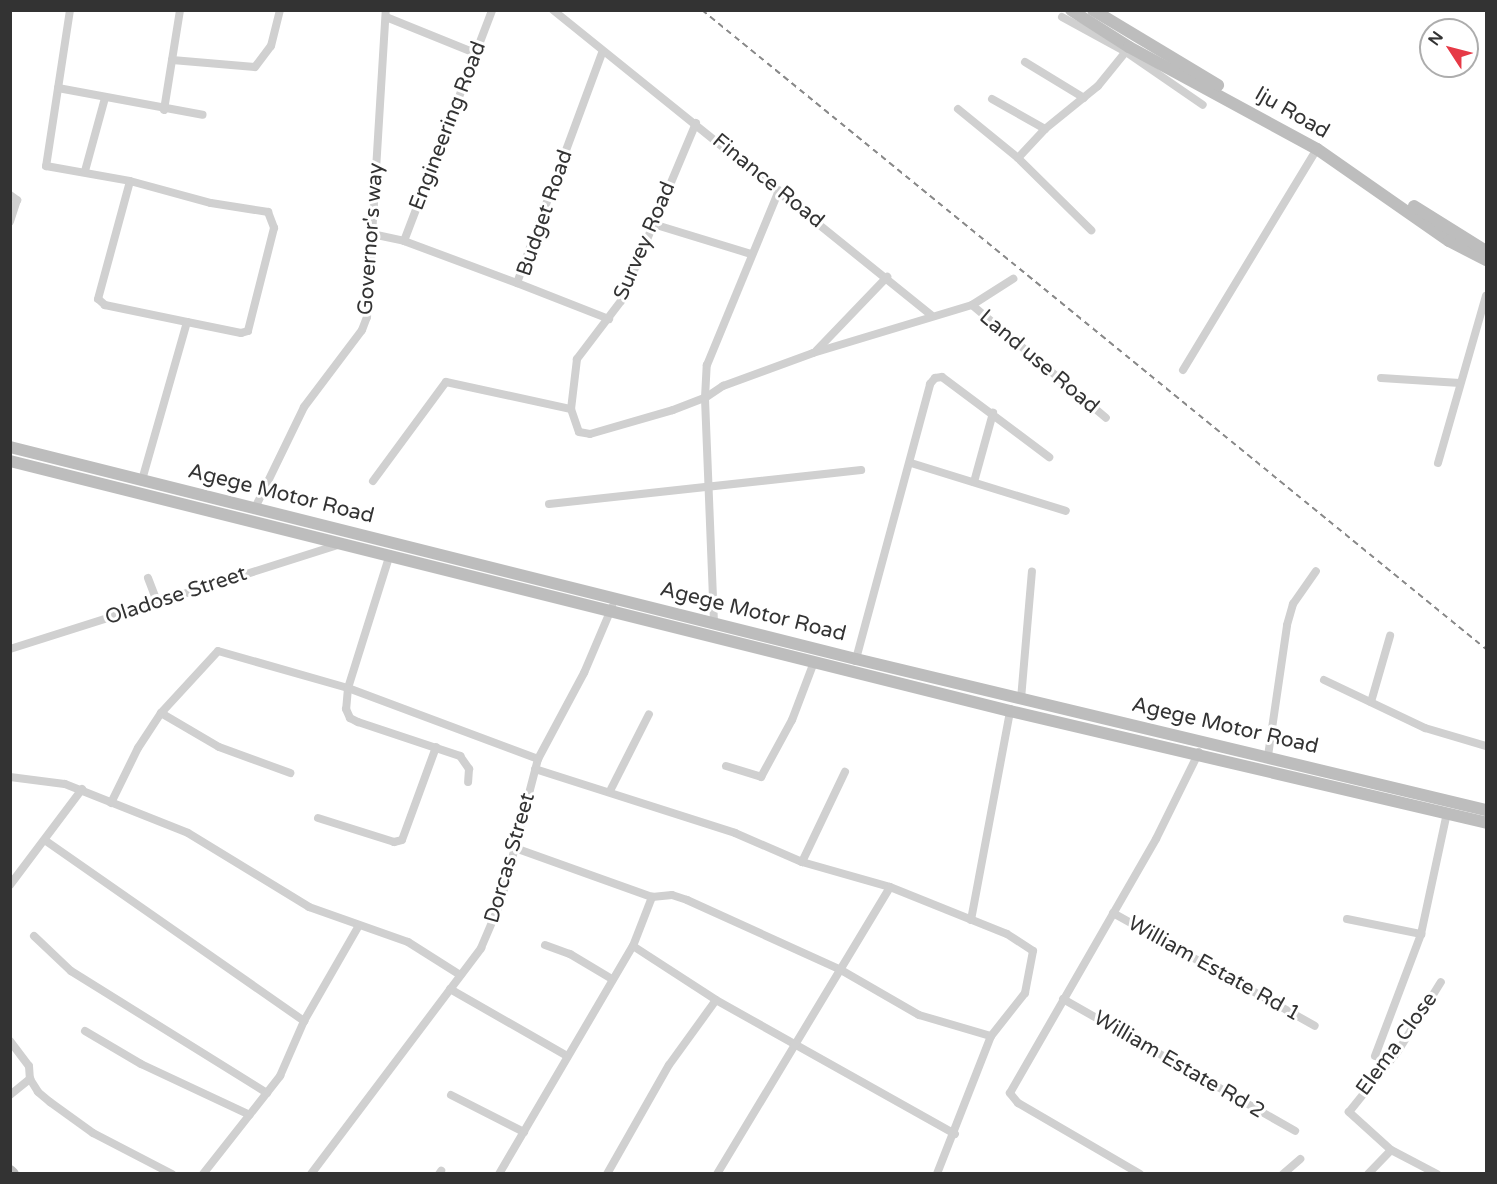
<!DOCTYPE html>
<html>
<head>
<meta charset="utf-8">
<style>
  body { margin:0 }
  #map { position:relative; width:1497px; height:1184px; overflow:hidden; background:#fff; font-family:"Varela Round",sans-serif }
  div>[style] { position:absolute }
  .street>* { height:8px; margin:-4px; padding:0 4px; transform-origin:4px; border-radius:4px; background:#d0d0d0 }
  .secondary>* { height:12px; margin:-6px; padding:0 6px; transform-origin:6px; border-radius:6px; background:#bdbdbd }
  .rail>* { height:2px; margin-top:-1px; transform-origin:0; background:repeating-linear-gradient(90deg,#888 0 6px,transparent 0 10.5px) }
  span { translate:-50% -50%; white-space:nowrap; text-align:center; line-height:1.15; -webkit-text-stroke:6px #fff; paint-order:stroke }
  .street-label { font-size:21px; color:#333 }
  .frame { position:absolute; inset:0; border:12px solid #333; pointer-events:none }
  .north { position:absolute; left:1419px; top:18px; width:60px; height:60px; box-sizing:border-box; background:#fff; border:2px solid #adadad; border-radius:50%; rotate:306deg; font-size:16px; font-weight:700; line-height:24px; text-align:center; color:#333 }
  .north::after { content:''; display:block; margin:auto; width:21px; height:27px; background:#e63946; clip-path:polygon(50% 0,100% 100%,50% 72%,0 100%) }
</style>
</head>
<body>
<div id="map">
  <div class="street">
    <div style="left:70px;top:10px;width:158px;rotate:98.7deg"></div>
    <div style="left:46px;top:166px;width:85px;rotate:10.1deg"></div>
    <div style="left:130px;top:181px;width:84px;rotate:15.2deg"></div>
    <div style="left:211px;top:203px;width:58px;rotate:9deg"></div>
    <div style="left:268px;top:212px;width:17px;rotate:69deg"></div>
    <div style="left:274px;top:228px;width:106px;rotate:104.2deg"></div>
    <div style="left:248px;top:331px;width:7px;rotate:164deg"></div>
    <div style="left:241px;top:333px;width:55px;rotate:-168.5deg"></div>
    <div style="left:187px;top:322px;width:84px;rotate:-168.3deg"></div>
    <div style="left:105px;top:305px;width:9px;rotate:-139deg"></div>
    <div style="left:98px;top:299px;width:122px;rotate:-74.8deg"></div>
    <div style="left:553px;top:10px;width:486px;rotate:38.9deg"></div>
    <div style="left:386px;top:17px;width:96px;rotate:22deg"></div>
    <div style="left:1062px;top:17px;width:73px;rotate:28.7deg"></div>
    <div style="left:1126px;top:52px;width:93px;rotate:34.5deg"></div>
    <div style="left:602px;top:53px;width:245px;rotate:110.3deg"></div>
    <div style="left:517px;top:283px;width:99px;rotate:21.4deg"></div>
    <div style="left:172px;top:60px;width:83px;rotate:4.8deg"></div>
    <div style="left:255px;top:67px;width:26px;rotate:-53deg"></div>
    <div style="left:271px;top:46px;width:37px;rotate:-76deg"></div>
    <div style="left:1025px;top:62px;width:69px;rotate:31.4deg"></div>
    <div style="left:58px;top:88px;width:147px;rotate:10.5deg"></div>
    <div style="left:992px;top:99px;width:61px;rotate:29.5deg"></div>
    <div style="left:958px;top:109px;width:77px;rotate:39.2deg"></div>
    <div style="left:1018px;top:158px;width:103px;rotate:44.6deg"></div>
    <div style="left:164px;top:110px;width:101px;rotate:-80.9deg"></div>
    <div style="left:696px;top:123px;width:193px;rotate:112.8deg"></div>
    <div style="left:621px;top:301px;width:73px;rotate:127.2deg"></div>
    <div style="left:577px;top:359px;width:50px;rotate:96.8deg"></div>
    <div style="left:571px;top:409px;width:24px;rotate:71deg"></div>
    <div style="left:579px;top:432px;width:11px;rotate:10deg"></div>
    <div style="left:590px;top:434px;width:86px;rotate:-16.1deg"></div>
    <div style="left:673px;top:410px;width:34px;rotate:-21deg"></div>
    <div style="left:705px;top:398px;width:22px;rotate:-34deg"></div>
    <div style="left:723px;top:386px;width:96px;rotate:-20.1deg"></div>
    <div style="left:813px;top:353px;width:166px;rotate:-16.8deg"></div>
    <div style="left:972px;top:305px;width:49px;rotate:-32.4deg"></div>
    <div style="left:1018px;top:158px;width:40px;rotate:-47deg"></div>
    <div style="left:1045px;top:129px;width:68px;rotate:-39.1deg"></div>
    <div style="left:1098px;top:86px;width:48px;rotate:-51deg"></div>
    <div style="left:85px;top:171px;width:76px;rotate:-74.7deg"></div>
    <div style="left:10px;top:195px;width:9px;rotate:36deg"></div>
    <div style="left:17px;top:200px;width:23px;rotate:108deg"></div>
    <div style="left:653px;top:224px;width:102px;rotate:17deg"></div>
    <div style="left:372px;top:234px;width:33px;rotate:12deg"></div>
    <div style="left:404px;top:241px;width:121px;rotate:20.4deg"></div>
    <div style="left:404px;top:241px;width:247px;rotate:-69.1deg"></div>
    <div style="left:972px;top:305px;width:175px;rotate:40.1deg"></div>
    <div style="left:816px;top:351px;width:103px;rotate:-46.2deg"></div>
    <div style="left:1183px;top:370px;width:258px;rotate:-58.8deg"></div>
    <div style="left:1381px;top:378px;width:79px;rotate:3.6deg"></div>
    <div style="left:911px;top:463px;width:162px;rotate:17.2deg"></div>
    <div style="left:1438px;top:463px;width:174px;rotate:-74deg"></div>
    <div style="left:142px;top:480px;width:164px;rotate:-74.1deg"></div>
    <div style="left:373px;top:481px;width:123px;rotate:-53.6deg"></div>
    <div style="left:446px;top:382px;width:128px;rotate:12.2deg"></div>
    <div style="left:974px;top:482px;width:72px;rotate:-74.6deg"></div>
    <div style="left:549px;top:504px;width:314px;rotate:-6.2deg"></div>
    <div style="left:255px;top:508px;width:112px;rotate:-64.1deg"></div>
    <div style="left:304px;top:407px;width:96px;rotate:-53deg"></div>
    <div style="left:362px;top:330px;width:14px;rotate:-69deg"></div>
    <div style="left:367px;top:317px;width:308px;rotate:-86.5deg"></div>
    <div style="left:390px;top:554px;width:140px;rotate:107.4deg"></div>
    <div style="left:348px;top:688px;width:21px;rotate:95deg"></div>
    <div style="left:346px;top:709px;width:10px;rotate:66deg"></div>
    <div style="left:350px;top:718px;width:9px;rotate:27deg"></div>
    <div style="left:358px;top:722px;width:108px;rotate:18.4deg"></div>
    <div style="left:460px;top:756px;width:16px;rotate:55deg"></div>
    <div style="left:469px;top:769px;width:13px;rotate:94deg"></div>
    <div style="left:148px;top:578px;width:26px;rotate:69deg"></div>
    <div style="left:714px;top:623px;width:225px;rotate:-92.3deg"></div>
    <div style="left:705px;top:398px;width:33px;rotate:-87deg"></div>
    <div style="left:707px;top:365px;width:189px;rotate:-67.6deg"></div>
    <div style="left:10px;top:649px;width:348px;rotate:-17.6deg"></div>
    <div style="left:856px;top:659px;width:285px;rotate:-74.9deg"></div>
    <div style="left:930px;top:384px;width:8px;rotate:-50deg"></div>
    <div style="left:935px;top:378px;width:7px;rotate:-8deg"></div>
    <div style="left:942px;top:377px;width:134px;rotate:36.8deg"></div>
    <div style="left:1324px;top:680px;width:112px;rotate:25.4deg"></div>
    <div style="left:1425px;top:728px;width:64px;rotate:16.4deg"></div>
    <div style="left:1021px;top:699px;width:128px;rotate:-85.1deg"></div>
    <div style="left:1371px;top:702px;width:69px;rotate:-73.9deg"></div>
    <div style="left:161px;top:713px;width:67px;rotate:30.4deg"></div>
    <div style="left:219px;top:747px;width:76px;rotate:20.1deg"></div>
    <div style="left:1268px;top:756px;width:132px;rotate:-81.7deg"></div>
    <div style="left:1287px;top:625px;width:22px;rotate:-74deg"></div>
    <div style="left:1293px;top:604px;width:40px;rotate:-55.1deg"></div>
    <div style="left:726px;top:766px;width:37px;rotate:17deg"></div>
    <div style="left:761px;top:777px;width:65px;rotate:-61.5deg"></div>
    <div style="left:792px;top:720px;width:62px;rotate:-69.2deg"></div>
    <div style="left:535px;top:769px;width:210px;rotate:17.7deg"></div>
    <div style="left:735px;top:833px;width:73px;rotate:23.4deg"></div>
    <div style="left:802px;top:862px;width:91px;rotate:15.9deg"></div>
    <div style="left:890px;top:887px;width:126px;rotate:21.9deg"></div>
    <div style="left:1007px;top:934px;width:31px;rotate:33deg"></div>
    <div style="left:1033px;top:951px;width:43px;rotate:100.8deg"></div>
    <div style="left:1025px;top:993px;width:55px;rotate:128.3deg"></div>
    <div style="left:991px;top:1036px;width:148px;rotate:111.4deg"></div>
    <div style="left:10px;top:777px;width:55px;rotate:7.3deg"></div>
    <div style="left:65px;top:784px;width:132px;rotate:21.7deg"></div>
    <div style="left:188px;top:833px;width:142px;rotate:31.4deg"></div>
    <div style="left:309px;top:907px;width:105px;rotate:19.5deg"></div>
    <div style="left:408px;top:942px;width:62px;rotate:32.4deg"></div>
    <div style="left:610px;top:791px;width:86px;rotate:-63.1deg"></div>
    <div style="left:111px;top:803px;width:61px;rotate:-63.9deg"></div>
    <div style="left:138px;top:748px;width:42px;rotate:-56.7deg"></div>
    <div style="left:161px;top:713px;width:84px;rotate:-47.4deg"></div>
    <div style="left:218px;top:651px;width:135px;rotate:15.9deg"></div>
    <div style="left:348px;top:688px;width:203px;rotate:20.5deg"></div>
    <div style="left:318px;top:818px;width:80px;rotate:17.5deg"></div>
    <div style="left:394px;top:842px;width:8px;rotate:-14deg"></div>
    <div style="left:402px;top:840px;width:99px;rotate:-69.9deg"></div>
    <div style="left:46px;top:841px;width:315px;rotate:34.9deg"></div>
    <div style="left:515px;top:848px;width:145px;rotate:19.7deg"></div>
    <div style="left:652px;top:897px;width:20px;rotate:-6deg"></div>
    <div style="left:672px;top:895px;width:16px;rotate:18deg"></div>
    <div style="left:687px;top:900px;width:169px;rotate:24.4deg"></div>
    <div style="left:841px;top:970px;width:90px;rotate:30deg"></div>
    <div style="left:919px;top:1015px;width:75px;rotate:16.3deg"></div>
    <div style="left:802px;top:862px;width:100px;rotate:-64.5deg"></div>
    <div style="left:10px;top:885px;width:120px;rotate:-53.1deg"></div>
    <div style="left:1113px;top:913px;width:231px;rotate:29.2deg"></div>
    <div style="left:1347px;top:919px;width:76px;rotate:11.5deg"></div>
    <div style="left:971px;top:920px;width:213px;rotate:-79.4deg"></div>
    <div style="left:34px;top:936px;width:51px;rotate:43.4deg"></div>
    <div style="left:71px;top:971px;width:231px;rotate:31.9deg"></div>
    <div style="left:545px;top:945px;width:27px;rotate:20deg"></div>
    <div style="left:570px;top:954px;width:49px;rotate:30.8deg"></div>
    <div style="left:633px;top:946px;width:99px;rotate:33deg"></div>
    <div style="left:716px;top:1000px;width:274px;rotate:29.3deg"></div>
    <div style="left:450px;top:989px;width:135px;rotate:29.8deg"></div>
    <div style="left:1063px;top:999px;width:267px;rotate:29.6deg"></div>
    <div style="left:85px;top:1031px;width:65px;rotate:30.5deg"></div>
    <div style="left:141px;top:1064px;width:120px;rotate:25.1deg"></div>
    <div style="left:10px;top:1041px;width:31px;rotate:53deg"></div>
    <div style="left:29px;top:1066px;width:13px;rotate:86deg"></div>
    <div style="left:30px;top:1079px;width:15px;rotate:58deg"></div>
    <div style="left:38px;top:1092px;width:16px;rotate:40deg"></div>
    <div style="left:50px;top:1102px;width:53px;rotate:35.8deg"></div>
    <div style="left:93px;top:1133px;width:89px;rotate:27.4deg"></div>
    <div style="left:1375px;top:1056px;width:130px;rotate:-69.3deg"></div>
    <div style="left:1421px;top:934px;width:124px;rotate:-77.9deg"></div>
    <div style="left:10px;top:1095px;width:26px;rotate:-39deg"></div>
    <div style="left:451px;top:1095px;width:82px;rotate:26.9deg"></div>
    <div style="left:203px;top:1174px;width:125px;rotate:-51.8deg"></div>
    <div style="left:280px;top:1076px;width:60px;rotate:-66.4deg"></div>
    <div style="left:304px;top:1021px;width:108px;rotate:-60.1deg"></div>
    <div style="left:311px;top:1174px;width:283px;rotate:-53deg"></div>
    <div style="left:481px;top:948px;width:51px;rotate:-66.9deg"></div>
    <div style="left:501px;top:901px;width:147px;rotate:-75.4deg"></div>
    <div style="left:538px;top:759px;width:98px;rotate:-61.9deg"></div>
    <div style="left:584px;top:673px;width:72px;rotate:-67deg"></div>
    <div style="left:439px;top:1174px;width:4px;rotate:-56deg"></div>
    <div style="left:499px;top:1174px;width:264px;rotate:-59.6deg"></div>
    <div style="left:633px;top:946px;width:53px;rotate:-68.8deg"></div>
    <div style="left:607px;top:1174px;width:125px;rotate:-60.4deg"></div>
    <div style="left:669px;top:1065px;width:80px;rotate:-54.1deg"></div>
    <div style="left:717px;top:1174px;width:335px;rotate:-58.9deg"></div>
    <div style="left:1140px;top:1174px;width:141px;rotate:-149.8deg"></div>
    <div style="left:1018px;top:1103px;width:13px;rotate:-129deg"></div>
    <div style="left:1010px;top:1093px;width:293px;rotate:-60.1deg"></div>
    <div style="left:1156px;top:839px;width:97px;rotate:-63.7deg"></div>
    <div style="left:1283px;top:1174px;width:23px;rotate:-41deg"></div>
    <div style="left:1368px;top:1174px;width:33px;rotate:-46deg"></div>
    <div style="left:1437px;top:1174px;width:52px;rotate:-152.4deg"></div>
    <div style="left:1391px;top:1150px;width:57px;rotate:-137.9deg"></div>
    <div style="left:1349px;top:1112px;width:78px;rotate:-51.2deg"></div>
    <div style="left:1398px;top:1051px;width:81px;rotate:-58.1deg"></div>
  </div>
  <div class="secondary">
    <div style="left:1071px;top:10px;width:69px;rotate:32.5deg"></div>
    <div style="left:1129px;top:47px;width:214px;rotate:28.5deg"></div>
    <div style="left:1317px;top:149px;width:161px;rotate:34.9deg"></div>
    <div style="left:1449px;top:241px;width:42px;rotate:27.2deg"></div>
    <div style="left:1093px;top:10px;width:146px;rotate:31deg"></div>
    <div style="left:1414px;top:206px;width:85px;rotate:32deg"></div>
    <div style="left:10px;top:447px;width:872px;rotate:14.07deg"></div>
    <div style="left:856px;top:659px;width:648px;rotate:13.48deg"></div>
    <div style="left:10px;top:461px;width:1031px;rotate:14.04deg"></div>
    <div style="left:1010px;top:711px;width:489px;rotate:13.2deg"></div>
    <div style="left:10px;top:1171px;width:4px;rotate:45deg"></div>
  </div>
  <div class="rail">
    <div style="left:702px;top:10px;width:1011px;rotate:39.18deg"></div>
  </div>
  <div class="street-label">
    <span style="left:1292px;top:113px;rotate:30deg">Iju Road</span>
    <span style="left:448px;top:126px;rotate:-69deg">Engineering Road</span>
    <span style="left:768px;top:181px;rotate:39deg">Finance Road</span>
    <span style="left:545px;top:213px;rotate:-71deg">Budget Road</span>
    <span style="left:371px;top:239px;rotate:-86deg">Governor's way</span>
    <span style="left:645px;top:241px;rotate:-67deg">Survey Road</span>
    <span style="left:1039px;top:362px;rotate:40deg">Land use Road</span>
    <span style="left:281px;top:494px;rotate:14deg">Agege Motor Road</span>
    <span style="left:176px;top:596px;rotate:-18deg">Oladose Street</span>
    <span style="left:753px;top:612px;rotate:14deg">Agege Motor Road</span>
    <span style="left:1225px;top:726px;rotate:13deg">Agege Motor Road</span>
    <span style="left:510px;top:858px;rotate:-74deg">Dorcas Street</span>
    <span style="left:1214px;top:969px;rotate:29deg">William Estate Rd 1</span>
    <span style="left:1397px;top:1044px;rotate:-54deg">Elema Close</span>
    <span style="left:1179px;top:1065px;rotate:30deg">William Estate Rd 2</span>
  </div>
  <div class="frame"></div>
  <div class="north">N</div>
</div>
</body>
</html>
